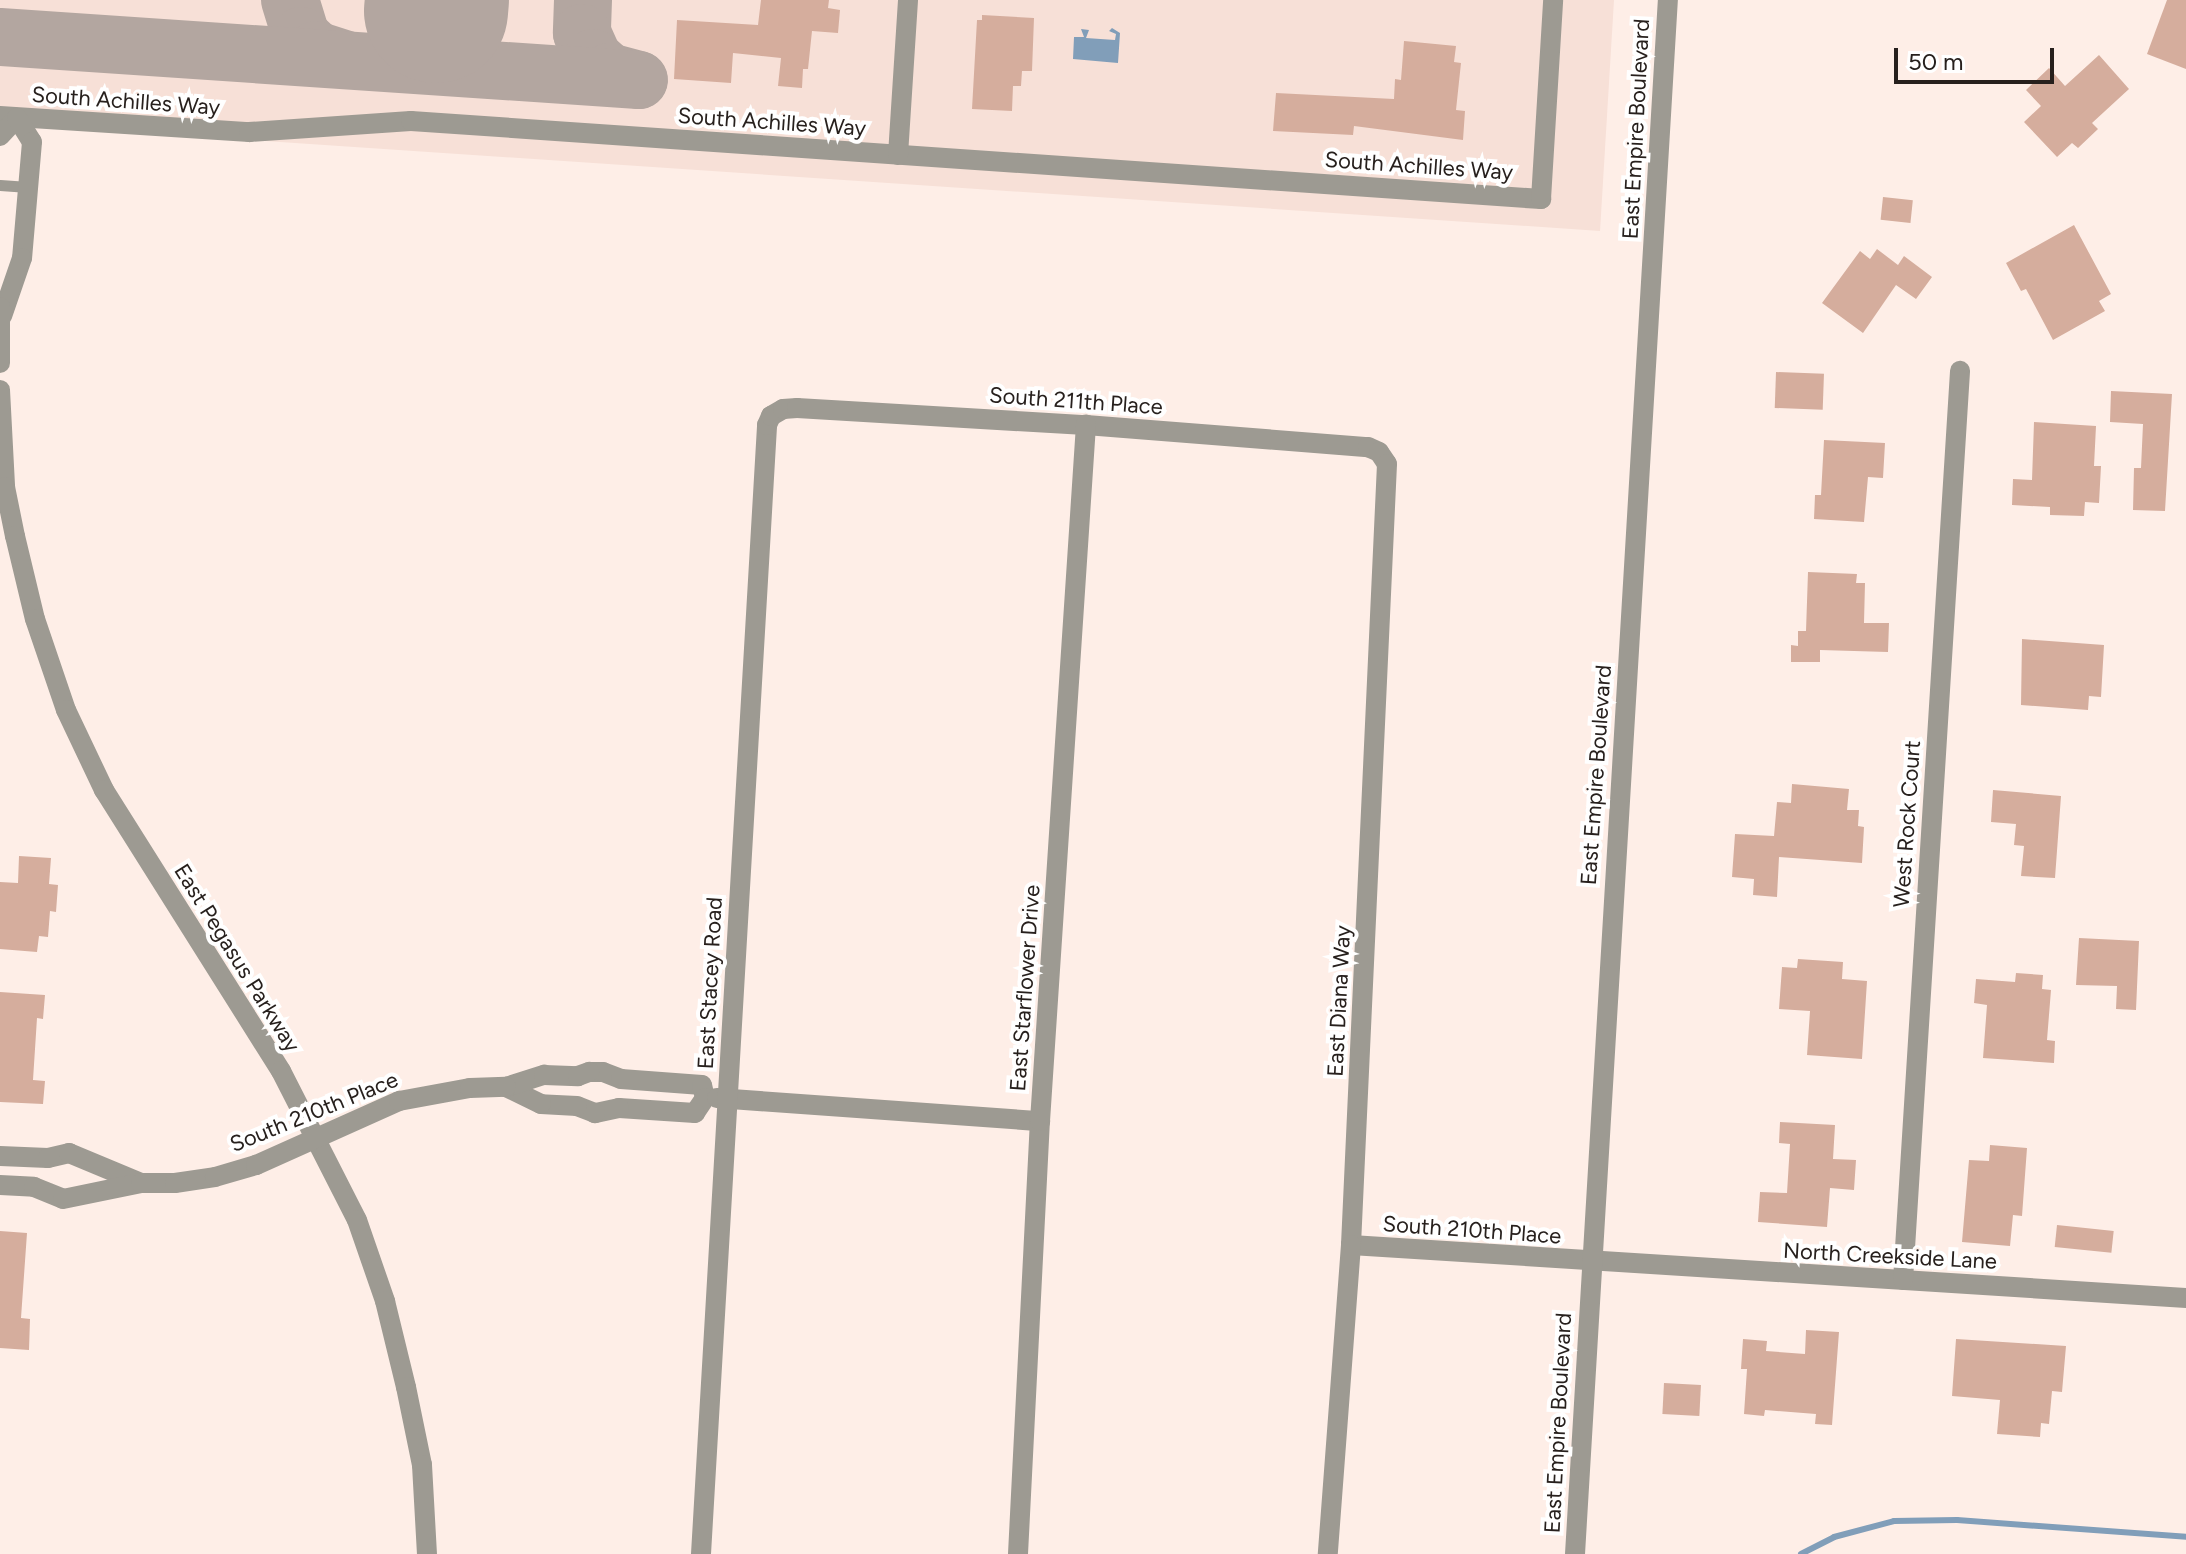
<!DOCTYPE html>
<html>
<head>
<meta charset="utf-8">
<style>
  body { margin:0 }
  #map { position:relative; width:2186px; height:1554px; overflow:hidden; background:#feeee7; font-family:Figtree,sans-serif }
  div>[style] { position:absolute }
  .built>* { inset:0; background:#f7e0d7 }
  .water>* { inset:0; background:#819eb9 }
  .stream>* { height:6px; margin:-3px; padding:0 3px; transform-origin:3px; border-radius:3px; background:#819eb9 }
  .taxiway>* { height:58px; margin:-29px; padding:0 29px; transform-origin:29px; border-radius:29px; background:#b3a6a0 }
  .runway>* { height:144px; margin:-72px; padding:0 72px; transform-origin:72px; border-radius:72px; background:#b3a6a0 }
  .building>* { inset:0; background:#d5ad9d; transform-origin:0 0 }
  .service>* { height:11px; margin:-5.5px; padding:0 5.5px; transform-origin:5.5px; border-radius:5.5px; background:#9d9a92 }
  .minor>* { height:20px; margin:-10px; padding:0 10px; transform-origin:10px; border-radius:10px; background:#9d9a92 }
  .tertiary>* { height:20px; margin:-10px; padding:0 10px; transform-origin:10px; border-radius:10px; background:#9d9a92 }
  span { translate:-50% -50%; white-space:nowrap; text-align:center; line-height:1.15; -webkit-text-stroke:8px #fff; paint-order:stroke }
  .street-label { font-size:22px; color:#27201d }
  .scale { position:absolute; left:1894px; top:48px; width:160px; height:36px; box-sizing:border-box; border:4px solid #27201d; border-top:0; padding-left:10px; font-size:24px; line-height:28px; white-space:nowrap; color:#27201d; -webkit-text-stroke:6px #fff; paint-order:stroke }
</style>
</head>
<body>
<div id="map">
  <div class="built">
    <div style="clip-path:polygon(0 0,1614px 0,1600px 231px,0 123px)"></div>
  </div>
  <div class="water">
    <div style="clip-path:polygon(1112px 28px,1120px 33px,1118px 63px,1073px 59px,1074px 37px,1084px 37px,1081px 29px,1089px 30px,1086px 38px,1115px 40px,1116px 34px,1109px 31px)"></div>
  </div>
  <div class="stream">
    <div style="left:1801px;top:1554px;width:37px;rotate:-27deg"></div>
    <div style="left:1834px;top:1537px;width:62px;rotate:-14.9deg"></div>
    <div style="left:1894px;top:1521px;width:63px;rotate:-0.9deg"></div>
    <div style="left:1957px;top:1520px;width:230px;rotate:4.2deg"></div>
  </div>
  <div class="taxiway">
    <div style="left:290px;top:0;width:38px;rotate:73deg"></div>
    <div style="left:301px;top:36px;width:21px;rotate:43deg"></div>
    <div style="left:316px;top:50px;width:32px;rotate:18deg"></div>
    <div style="left:583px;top:0;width:33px;rotate:92deg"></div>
    <div style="left:582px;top:33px;width:27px;rotate:66deg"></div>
    <div style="left:593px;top:58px;width:21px;rotate:41deg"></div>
    <div style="left:609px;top:72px;width:31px;rotate:15deg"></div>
    <div style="left:436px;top:11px;width:24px;rotate:78deg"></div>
    <div style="left:441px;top:34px;width:15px;rotate:62deg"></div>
    <div style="left:448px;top:47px;width:21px;rotate:39deg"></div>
    <div style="left:464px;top:60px;width:31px;rotate:19deg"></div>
    <div style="left:0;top:37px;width:640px;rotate:3.85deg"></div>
  </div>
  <div class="runway">
    <div style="left:436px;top:11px;width:11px;rotate:-85deg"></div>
  </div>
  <div class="building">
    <div style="clip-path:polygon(761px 0,829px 0,828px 8px,840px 10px,838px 33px,812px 31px,808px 69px,803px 69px,802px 88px,778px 86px,781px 58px,733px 53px,731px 83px,674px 79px,677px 20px,758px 25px)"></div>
    <div style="clip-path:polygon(2167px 0,2186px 0,2186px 69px,2147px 54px)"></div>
    <div style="clip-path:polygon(982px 15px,1034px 18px,1032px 71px,1022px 71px,1021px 86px,1013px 86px,1012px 111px,972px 109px,977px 20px,982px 20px)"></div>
    <div style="clip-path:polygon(1404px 41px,1456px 46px,1454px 62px,1461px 63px,1456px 110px,1465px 111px,1463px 140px,1354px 126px,1353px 135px,1273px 131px,1276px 93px,1394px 99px,1395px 79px,1401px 80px)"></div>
    <div style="clip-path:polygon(2099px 55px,2129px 89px,2092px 123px,2098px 129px,2078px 148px,2072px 143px,2057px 157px,2024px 122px,2041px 106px,2026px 90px,2049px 68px,2065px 86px)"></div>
    <div style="left:1883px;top:197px;width:30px;height:23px;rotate:6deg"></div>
    <div style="clip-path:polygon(2074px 225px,2111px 294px,2099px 301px,2105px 311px,2053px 340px,2026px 289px,2021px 291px,2006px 263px)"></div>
    <div style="clip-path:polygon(1877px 249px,1898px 265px,1904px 256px,1932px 277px,1916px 299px,1896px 285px,1863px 333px,1822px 303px,1860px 251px,1870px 259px)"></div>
    <div style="left:1776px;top:372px;width:48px;height:36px;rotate:2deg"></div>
    <div style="clip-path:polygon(2111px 391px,2172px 394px,2165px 511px,2133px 510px,2134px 468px,2141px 468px,2143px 424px,2110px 422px)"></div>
    <div style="clip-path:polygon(2034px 422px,2096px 426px,2094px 466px,2101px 466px,2099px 503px,2085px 502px,2084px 516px,2050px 515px,2050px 507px,2012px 505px,2013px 479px,2032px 480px)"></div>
    <div style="clip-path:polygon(1824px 440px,1885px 443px,1883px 478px,1868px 477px,1864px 522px,1814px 519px,1815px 495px,1821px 495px)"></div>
    <div style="clip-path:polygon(1808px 572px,1857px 574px,1856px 583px,1865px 583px,1864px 623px,1889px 623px,1888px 652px,1820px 650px,1820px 662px,1791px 662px,1791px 645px,1798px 646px,1798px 631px,1806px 631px)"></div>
    <div style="clip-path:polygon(2022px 639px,2104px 645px,2101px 697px,2089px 696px,2088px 710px,2021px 705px)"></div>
    <div style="clip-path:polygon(1792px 784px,1849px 789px,1847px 810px,1859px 810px,1858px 826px,1864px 827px,1862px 863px,1779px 857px,1777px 897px,1753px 895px,1754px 879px,1732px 877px,1735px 834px,1774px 836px,1777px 802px,1791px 803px)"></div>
    <div style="clip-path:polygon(1993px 790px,2061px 796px,2055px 878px,2021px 876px,2024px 846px,2014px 845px,2016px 824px,1991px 822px)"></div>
    <div style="clip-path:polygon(19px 856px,51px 858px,49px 884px,58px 885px,56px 912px,50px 911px,48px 937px,39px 936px,37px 952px,0 949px,0 882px,18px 883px)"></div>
    <div style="clip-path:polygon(2079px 938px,2139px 941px,2136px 1010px,2116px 1009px,2117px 986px,2076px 985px)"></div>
    <div style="clip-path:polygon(1798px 959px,1843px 962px,1842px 979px,1867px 981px,1862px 1059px,1807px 1055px,1810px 1011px,1779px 1009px,1782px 967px,1797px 968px)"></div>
    <div style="clip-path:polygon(2016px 973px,2043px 975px,2042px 989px,2051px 990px,2047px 1040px,2055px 1041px,2054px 1063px,1983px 1058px,1987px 1005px,1974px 1003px,1976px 979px,2015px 982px)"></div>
    <div style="clip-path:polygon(0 992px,45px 995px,43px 1019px,37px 1018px,33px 1080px,45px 1081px,43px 1104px,0 1102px)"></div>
    <div style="clip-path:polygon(1780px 1122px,1835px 1125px,1833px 1159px,1856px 1160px,1854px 1190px,1830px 1188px,1827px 1227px,1758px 1222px,1760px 1192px,1787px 1193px,1790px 1144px,1779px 1143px)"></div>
    <div style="clip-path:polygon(1990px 1145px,2027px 1148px,2022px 1216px,2013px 1215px,2010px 1246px,1962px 1242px,1969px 1160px,1989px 1161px)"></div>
    <div style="left:2057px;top:1225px;width:57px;height:22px;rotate:6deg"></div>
    <div style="clip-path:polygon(0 1231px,27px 1233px,21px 1318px,30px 1319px,29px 1350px,0 1348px)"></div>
    <div style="clip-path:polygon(1806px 1330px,1839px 1332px,1832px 1425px,1815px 1424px,1816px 1414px,1765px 1410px,1764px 1416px,1744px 1414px,1747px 1369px,1741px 1369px,1743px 1339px,1767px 1341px,1766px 1351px,1805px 1354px)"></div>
    <div style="clip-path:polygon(1956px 1339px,2066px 1346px,2062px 1392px,2052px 1391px,2049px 1424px,2041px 1423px,2040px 1437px,1997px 1434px,2000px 1400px,1952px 1396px)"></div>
    <div style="left:1664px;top:1383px;width:37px;height:31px;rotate:3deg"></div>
  </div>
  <div class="service">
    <div style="left:0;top:185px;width:28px;rotate:4deg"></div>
  </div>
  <div class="minor">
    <div style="left:0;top:116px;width:250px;rotate:3.7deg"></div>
    <div style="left:249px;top:132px;width:162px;rotate:-3.9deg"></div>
    <div style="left:411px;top:121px;width:1133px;rotate:3.95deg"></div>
    <div style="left:1541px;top:199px;width:199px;rotate:-86.5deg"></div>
    <div style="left:0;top:136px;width:25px;rotate:-47deg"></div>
    <div style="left:17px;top:118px;width:28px;rotate:58deg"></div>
    <div style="left:32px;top:142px;width:116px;rotate:94.9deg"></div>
    <div style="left:22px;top:258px;width:61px;rotate:109deg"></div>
    <div style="left:898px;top:155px;width:155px;rotate:-86.3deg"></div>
    <div style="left:0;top:307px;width:56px;rotate:90deg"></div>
    <div style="left:0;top:390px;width:97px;rotate:87deg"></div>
    <div style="left:5px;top:487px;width:50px;rotate:78.5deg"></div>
    <div style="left:15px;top:536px;width:85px;rotate:76.5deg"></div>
    <div style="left:35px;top:619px;width:96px;rotate:71.2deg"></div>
    <div style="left:66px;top:710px;width:89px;rotate:64.6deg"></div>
    <div style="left:104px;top:790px;width:332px;rotate:57.8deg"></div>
    <div style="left:281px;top:1071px;width:167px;rotate:63deg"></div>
    <div style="left:357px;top:1220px;width:86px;rotate:70.9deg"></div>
    <div style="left:385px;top:1301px;width:89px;rotate:76.3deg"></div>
    <div style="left:406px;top:1387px;width:80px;rotate:78.4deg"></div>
    <div style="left:422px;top:1465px;width:89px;rotate:86.8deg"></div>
    <div style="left:589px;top:1072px;width:14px"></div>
    <div style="left:603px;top:1072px;width:19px;rotate:21deg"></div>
    <div style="left:621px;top:1079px;width:81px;rotate:4.2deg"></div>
    <div style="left:702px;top:1085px;width:13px;rotate:77deg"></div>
    <div style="left:705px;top:1098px;width:18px;rotate:124deg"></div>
    <div style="left:695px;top:1113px;width:76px;rotate:-176.2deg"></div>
    <div style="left:619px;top:1108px;width:25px;rotate:168deg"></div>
    <div style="left:595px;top:1113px;width:19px;rotate:-159deg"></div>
    <div style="left:577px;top:1106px;width:36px;rotate:-177deg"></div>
    <div style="left:541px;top:1104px;width:39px;rotate:-154deg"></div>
    <div style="left:506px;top:1087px;width:40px;rotate:-18deg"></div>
    <div style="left:544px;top:1075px;width:34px;rotate:2deg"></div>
    <div style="left:578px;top:1076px;width:12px;rotate:-20deg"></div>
    <div style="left:717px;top:1098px;width:324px;rotate:4.1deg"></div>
    <div style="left:0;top:1156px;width:48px;rotate:2.4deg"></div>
    <div style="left:48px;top:1158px;width:22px;rotate:-13deg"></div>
    <div style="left:69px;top:1153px;width:78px;rotate:22.6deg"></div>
    <div style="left:0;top:1185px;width:34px;rotate:3deg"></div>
    <div style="left:34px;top:1187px;width:31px;rotate:22deg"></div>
    <div style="left:63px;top:1199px;width:80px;rotate:-11.6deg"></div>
    <div style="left:141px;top:1183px;width:34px"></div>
    <div style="left:175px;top:1183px;width:40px;rotate:-8.5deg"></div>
    <div style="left:215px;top:1177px;width:43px;rotate:-16.3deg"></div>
    <div style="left:256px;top:1165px;width:157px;rotate:-24.1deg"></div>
    <div style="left:399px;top:1101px;width:72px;rotate:-10.4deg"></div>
    <div style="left:470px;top:1088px;width:36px;rotate:-2deg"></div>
    <div style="left:1351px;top:1245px;width:837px;rotate:3.63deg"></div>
    <div style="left:1903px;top:1280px;width:911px;rotate:-86.41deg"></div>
    <div style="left:701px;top:1554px;width:1131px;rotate:-86.65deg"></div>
    <div style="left:767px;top:425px;width:10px;rotate:-66deg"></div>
    <div style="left:771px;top:416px;width:14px;rotate:-30deg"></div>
    <div style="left:783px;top:409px;width:14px;rotate:-4deg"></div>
    <div style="left:797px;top:408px;width:289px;rotate:3.4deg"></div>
    <div style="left:1086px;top:425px;width:283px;rotate:4.5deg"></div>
    <div style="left:1368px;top:447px;width:12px;rotate:24deg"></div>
    <div style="left:1379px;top:452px;width:14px;rotate:56deg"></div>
    <div style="left:1387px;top:464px;width:782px;rotate:92.64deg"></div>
    <div style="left:1351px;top:1245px;width:310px;rotate:94.3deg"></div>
    <div style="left:1018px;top:1554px;width:434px;rotate:-87.1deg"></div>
    <div style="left:1040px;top:1121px;width:698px;rotate:-86.22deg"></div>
  </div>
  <div class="tertiary">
    <div style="left:1575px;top:1554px;width:1557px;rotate:-86.58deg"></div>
  </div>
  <div class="street-label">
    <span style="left:126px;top:101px;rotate:4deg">South Achilles Way</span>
    <span style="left:772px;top:122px;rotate:4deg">South Achilles Way</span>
    <span style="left:1636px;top:129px;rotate:-87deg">East Empire Boulevard</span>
    <span style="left:1419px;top:166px;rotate:4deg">South Achilles Way</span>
    <span style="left:1076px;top:401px;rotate:4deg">South 211th Place</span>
    <span style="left:1596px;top:775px;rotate:-86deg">East Empire Boulevard</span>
    <span style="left:1907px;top:824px;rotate:-86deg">West Rock Court</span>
    <span style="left:237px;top:958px;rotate:58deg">East Pegasus Parkway</span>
    <span style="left:710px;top:983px;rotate:-87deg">East Stacey Road</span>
    <span style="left:1025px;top:988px;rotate:-86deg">East Starflower Drive</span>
    <span style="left:1339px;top:1001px;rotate:-87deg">East Diana Way</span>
    <span style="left:314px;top:1112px;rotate:-22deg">South 210th Place</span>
    <span style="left:1472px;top:1230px;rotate:4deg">South 210th Place</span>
    <span style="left:1890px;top:1256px;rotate:3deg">North Creekside Lane</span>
    <span style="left:1558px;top:1423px;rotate:-87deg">East Empire Boulevard</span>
  </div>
  <div class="scale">50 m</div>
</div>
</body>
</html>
